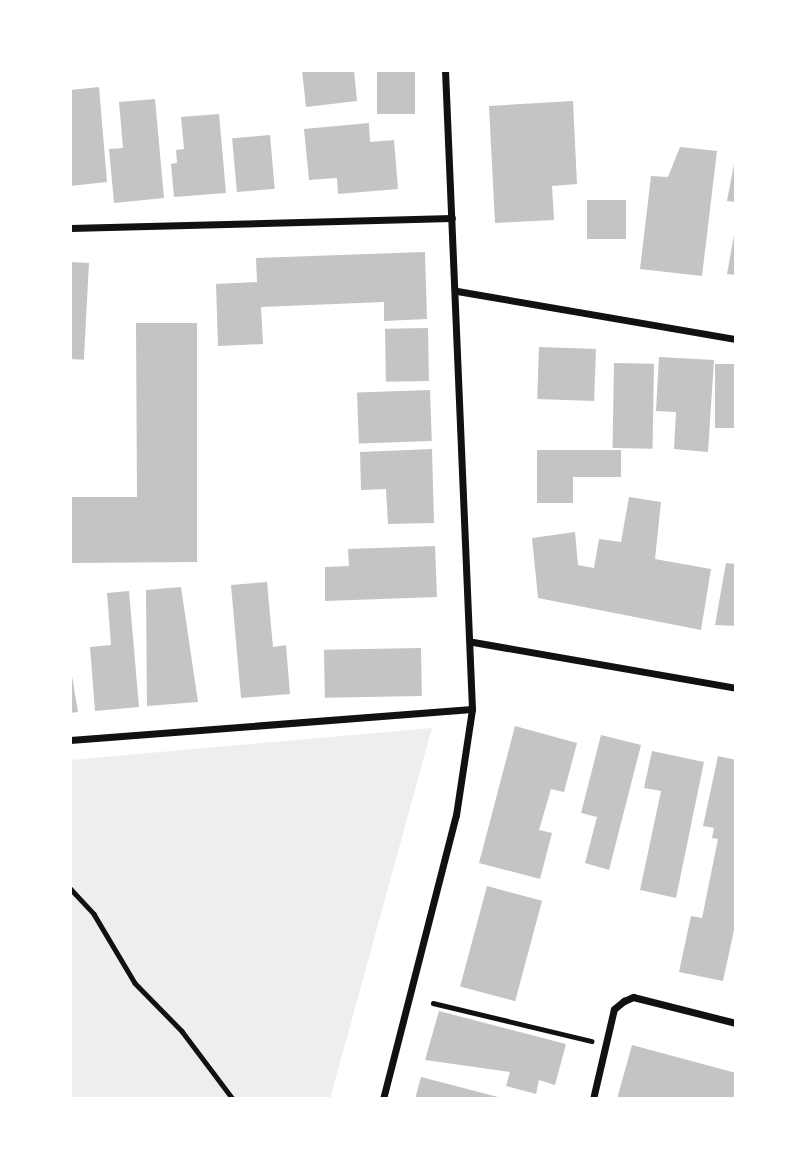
<!DOCTYPE html>
<html>
<head>
<meta charset="utf-8">
<style>
  body { margin:0 }
  #map { position:relative; width:806px; height:1169px; overflow:hidden; background:#fff; font-family:Raleway,sans-serif }
  div>[style] { position:absolute }
  .green>* { inset:0; background:#eee }
  .building>* { inset:0; background:#c4c4c4; transform-origin:0 0 }
  .path>* { height:4.5px; margin:-2.25px; padding:0 2.25px; transform-origin:2.25px; border-radius:2.25px; background:#111 }
  .minor>* { height:7px; margin:-3.5px; padding:0 3.5px; transform-origin:3.5px; border-radius:3.5px; background:#111 }
  span { translate:-50% -50%; white-space:nowrap; text-align:center; line-height:1.15; -webkit-text-stroke:5px #fff; paint-order:stroke }
  .frame { position:absolute; inset:0; border:72px solid #fff; pointer-events:none }
</style>
</head>
<body>
<div id="map">
  <div class="green">
    <div style="clip-path:polygon(432px 728px,330px 1099px,70px 1099px,70px 760px)"></div>
  </div>
  <div class="building">
    <div style="clip-path:polygon(302px 70px,354px 70px,357px 101px,306px 107px)"></div>
    <div style="left:377px;top:70px;width:38px;height:44px"></div>
    <div style="clip-path:polygon(99px 87px,107px 182px,70px 186px,70px 90px)"></div>
    <div style="clip-path:polygon(155px 99px,164px 198px,114px 203px,109px 149px,123px 148px,119px 102px)"></div>
    <div style="clip-path:polygon(573px 101px,577px 184px,552px 186px,554px 220px,495px 223px,489px 106px)"></div>
    <div style="clip-path:polygon(219px 114px,226px 193px,174px 197px,171px 164px,177px 163px,176px 150px,184px 149px,181px 117px)"></div>
    <div style="clip-path:polygon(369px 123px,370px 142px,394px 140px,398px 189px,338px 194px,337px 178px,309px 180px,304px 129px)"></div>
    <div style="left:270px;top:135px;width:54px;height:38px;rotate:85deg"></div>
    <div style="clip-path:polygon(680px 147px,717px 151px,702px 276px,640px 269px,651px 176px,668px 177px)"></div>
    <div style="clip-path:polygon(735px 159px,736px 159px,736px 202px,727px 201px)"></div>
    <div style="left:626px;top:200px;width:39px;height:39px;rotate:90deg"></div>
    <div style="clip-path:polygon(734px 235px,736px 236px,736px 275px,727px 274px)"></div>
    <div style="clip-path:polygon(425px 252px,427px 319px,384px 321px,384px 302px,261px 307px,263px 344px,218px 346px,216px 284px,257px 282px,256px 258px)"></div>
    <div style="left:70px;top:262px;width:19px;height:97px;rotate:3deg"></div>
    <div style="clip-path:polygon(136px 323px,197px 323px,197px 562px,70px 563px,70px 497px,137px 497px)"></div>
    <div style="left:428px;top:328px;width:53px;height:43px;rotate:89deg"></div>
    <div style="left:539px;top:347px;width:57px;height:52px;rotate:2deg"></div>
    <div style="clip-path:polygon(659px 357px,714px 360px,708px 452px,674px 449px,676px 412px,656px 411px)"></div>
    <div style="left:614px;top:363px;width:40px;height:85px;rotate:1deg"></div>
    <div style="left:715px;top:364px;width:21px;height:64px"></div>
    <div style="left:430px;top:390px;width:51px;height:73px;rotate:88deg"></div>
    <div style="clip-path:polygon(432px 449px,434px 523px,388px 524px,386px 489px,361px 490px,360px 452px)"></div>
    <div style="clip-path:polygon(537px 450px,621px 450px,621px 477px,573px 477px,573px 503px,537px 503px)"></div>
    <div style="clip-path:polygon(629px 497px,661px 502px,655px 559px,711px 569px,701px 630px,538px 598px,532px 538px,575px 532px,578px 565px,594px 568px,599px 539px,621px 542px)"></div>
    <div style="clip-path:polygon(435px 546px,437px 597px,325px 601px,325px 567px,349px 566px,348px 549px)"></div>
    <div style="clip-path:polygon(726px 563px,736px 564px,736px 626px,715px 625px)"></div>
    <div style="clip-path:polygon(267px 582px,273px 647px,286px 645px,290px 694px,241px 698px,231px 585px)"></div>
    <div style="clip-path:polygon(181px 587px,198px 702px,147px 706px,146px 590px)"></div>
    <div style="clip-path:polygon(129px 591px,139px 707px,95px 711px,90px 647px,111px 645px,107px 593px)"></div>
    <div style="left:421px;top:648px;width:48px;height:97px;rotate:89deg"></div>
    <div style="clip-path:polygon(70px 664px,78px 712px,70px 713px)"></div>
    <div style="clip-path:polygon(515px 726px,577px 743px,564px 792px,551px 789px,539px 830px,552px 833px,540px 879px,479px 863px)"></div>
    <div style="clip-path:polygon(601px 735px,641px 745px,609px 870px,585px 863px,597px 817px,581px 813px)"></div>
    <div style="clip-path:polygon(652px 751px,704px 762px,676px 898px,640px 890px,661px 791px,644px 788px)"></div>
    <div style="clip-path:polygon(718px 756px,736px 760px,736px 921px,723px 981px,679px 972px,691px 916px,702px 918px,718px 839px,712px 838px,714px 828px,703px 826px)"></div>
    <div style="left:487px;top:886px;width:57px;height:104px;rotate:15deg"></div>
    <div style="clip-path:polygon(439px 1011px,566px 1044px,555px 1085px,539px 1080px,536px 1094px,506px 1086px,510px 1072px,425px 1060px)"></div>
    <div style="clip-path:polygon(632px 1045px,736px 1073px,736px 1099px,617px 1099px)"></div>
    <div style="clip-path:polygon(421px 1077px,502px 1098px,502px 1099px,415px 1099px)"></div>
  </div>
  <div class="path">
    <div style="left:70px;top:888px;width:35px;rotate:47deg"></div>
    <div style="left:94px;top:914px;width:80px;rotate:59.3deg"></div>
    <div style="left:135px;top:983px;width:67px;rotate:45.6deg"></div>
    <div style="left:182px;top:1031px;width:85px;rotate:53.1deg"></div>
    <div style="left:433px;top:1003px;width:163px;rotate:13.5deg"></div>
  </div>
  <div class="minor">
    <div style="left:70px;top:228px;width:382px;rotate:-1.5deg"></div>
    <div style="left:457px;top:291px;width:283px;rotate:9.8deg"></div>
    <div style="left:473px;top:642px;width:267px;rotate:9.9deg"></div>
    <div style="left:70px;top:740px;width:403px;rotate:-4.4deg"></div>
    <div style="left:383px;top:1099px;width:293px;rotate:-75.6deg"></div>
    <div style="left:456px;top:815px;width:107px;rotate:-81.4deg"></div>
    <div style="left:472px;top:709px;width:640px;rotate:-92.42deg"></div>
    <div style="left:593px;top:1099px;width:92px;rotate:-76.9deg"></div>
    <div style="left:614px;top:1009px;width:13px;rotate:-39deg"></div>
    <div style="left:624px;top:1001px;width:10px;rotate:-24deg"></div>
    <div style="left:633px;top:997px;width:106px;rotate:14.2deg"></div>
  </div>
  <div class="frame"></div>
</div>
</body>
</html>
